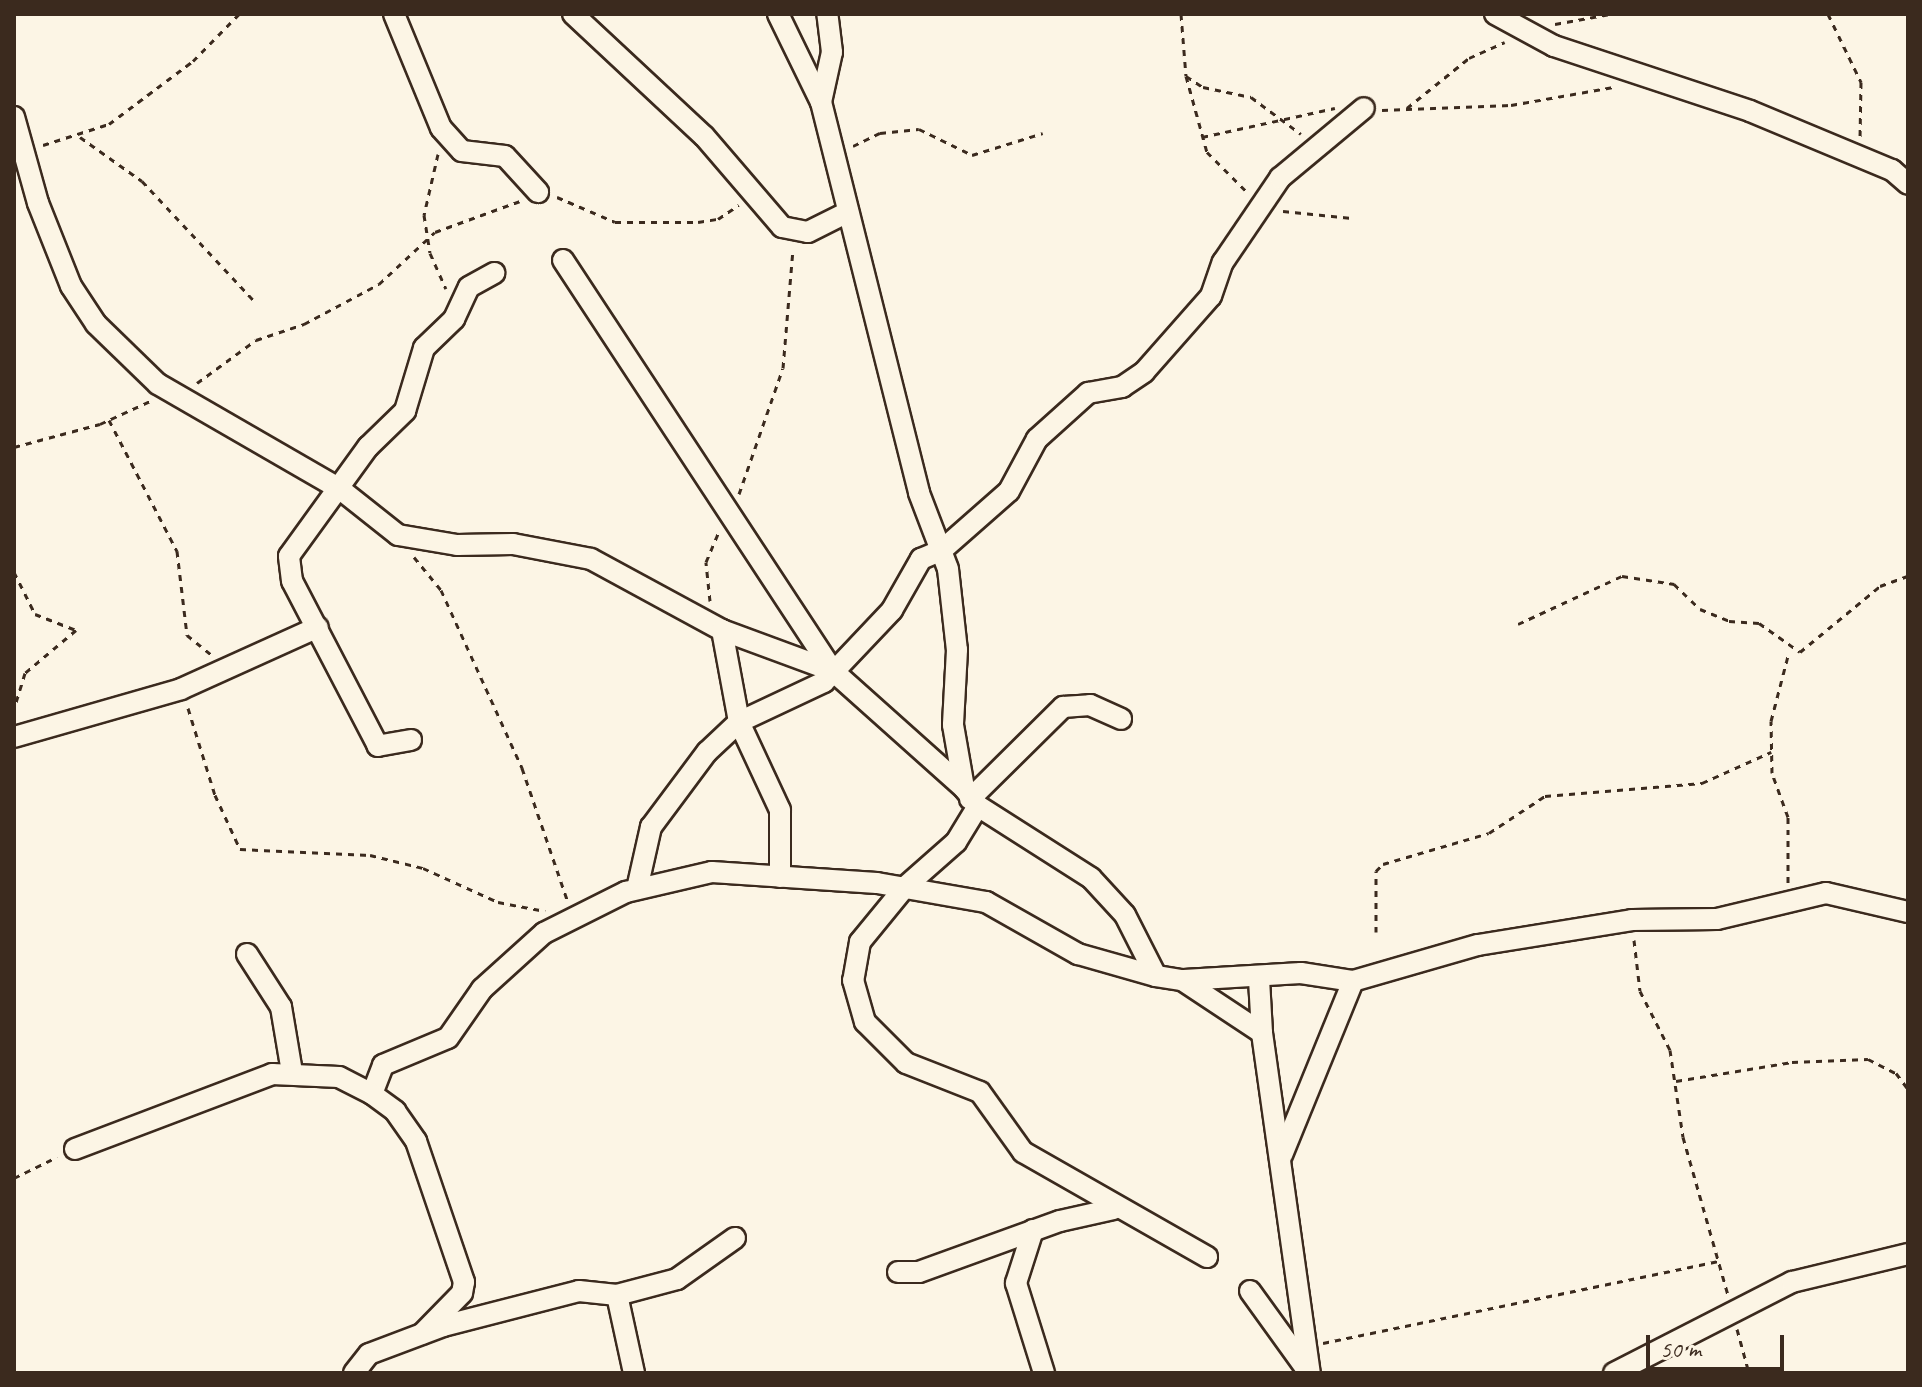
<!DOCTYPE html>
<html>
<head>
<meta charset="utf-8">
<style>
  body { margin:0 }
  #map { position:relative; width:1922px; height:1387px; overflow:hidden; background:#fcf5e5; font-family:Caveat,sans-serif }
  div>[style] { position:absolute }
  .path>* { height:3px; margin-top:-1.5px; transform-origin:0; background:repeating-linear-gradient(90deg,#3b2a1e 0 6px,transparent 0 12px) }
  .roads { filter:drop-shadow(2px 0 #3b2a1e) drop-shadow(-2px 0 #3b2a1e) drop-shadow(0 2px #3b2a1e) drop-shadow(0 -2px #3b2a1e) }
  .minor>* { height:20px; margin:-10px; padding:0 10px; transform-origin:10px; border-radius:10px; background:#fcf5e5 }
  span { translate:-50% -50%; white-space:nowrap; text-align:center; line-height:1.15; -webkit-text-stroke:6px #fcf5e5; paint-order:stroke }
  .frame { position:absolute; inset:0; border:16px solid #3b2a1e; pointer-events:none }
  .scale { position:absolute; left:1646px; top:1335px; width:138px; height:36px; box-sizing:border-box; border:4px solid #3b2a1e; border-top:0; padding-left:10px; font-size:24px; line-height:28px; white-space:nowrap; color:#3b2a1e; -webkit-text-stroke:6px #fcf5e5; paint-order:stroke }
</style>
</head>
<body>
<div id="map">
  <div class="path">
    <div style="left:1181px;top:14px;width:62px;rotate:85.4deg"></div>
    <div style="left:1186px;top:76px;width:79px;rotate:74.6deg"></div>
    <div style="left:1207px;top:152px;width:58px;rotate:45deg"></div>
    <div style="left:1828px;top:14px;width:76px;rotate:64.1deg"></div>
    <div style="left:1861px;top:82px;width:55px;rotate:91deg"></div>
    <div style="left:1555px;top:24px;width:56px;rotate:-10.3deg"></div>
    <div style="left:1186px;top:76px;width:20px;rotate:33deg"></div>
    <div style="left:1203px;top:87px;width:49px;rotate:11.8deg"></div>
    <div style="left:1251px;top:97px;width:62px;rotate:36.5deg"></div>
    <div style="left:1407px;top:108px;width:80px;rotate:-38.9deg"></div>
    <div style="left:1469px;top:58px;width:39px;rotate:-24deg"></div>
    <div style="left:1382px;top:110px;width:129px;rotate:-2.2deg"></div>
    <div style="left:1511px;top:105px;width:104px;rotate:-10deg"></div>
    <div style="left:80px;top:137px;width:76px;rotate:35.4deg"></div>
    <div style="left:142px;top:181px;width:167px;rotate:46.9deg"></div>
    <div style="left:1202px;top:137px;width:136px;rotate:-12.3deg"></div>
    <div style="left:43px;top:145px;width:69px;rotate:-17.7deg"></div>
    <div style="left:109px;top:124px;width:105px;rotate:-36.9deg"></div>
    <div style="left:193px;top:61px;width:66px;rotate:-45.6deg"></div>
    <div style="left:853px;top:146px;width:30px;rotate:-26deg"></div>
    <div style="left:880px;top:133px;width:39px;rotate:-6deg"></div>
    <div style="left:919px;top:129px;width:59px;rotate:26.1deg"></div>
    <div style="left:972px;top:155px;width:74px;rotate:-17.2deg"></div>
    <div style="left:438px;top:154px;width:63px;rotate:102.9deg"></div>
    <div style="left:424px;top:215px;width:38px;rotate:81deg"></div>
    <div style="left:430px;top:253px;width:39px;rotate:66deg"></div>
    <div style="left:557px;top:197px;width:63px;rotate:23.3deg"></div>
    <div style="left:615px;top:222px;width:83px"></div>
    <div style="left:698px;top:222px;width:20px;rotate:-9deg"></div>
    <div style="left:718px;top:219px;width:25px;rotate:-34deg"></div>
    <div style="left:1283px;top:211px;width:69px;rotate:5.8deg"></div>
    <div style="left:197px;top:383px;width:73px;rotate:-36.1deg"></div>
    <div style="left:256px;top:340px;width:51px;rotate:-18.4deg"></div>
    <div style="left:304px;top:324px;width:85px;rotate:-28.1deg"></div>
    <div style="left:379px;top:284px;width:76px;rotate:-42.9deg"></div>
    <div style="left:435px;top:232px;width:90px;rotate:-20deg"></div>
    <div style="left:109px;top:420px;width:148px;rotate:62.6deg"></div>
    <div style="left:177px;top:551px;width:85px;rotate:83.2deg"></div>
    <div style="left:187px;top:635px;width:32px;rotate:39deg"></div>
    <div style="left:14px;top:447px;width:89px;rotate:-15deg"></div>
    <div style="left:100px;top:424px;width:55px;rotate:-24.7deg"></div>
    <div style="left:739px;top:494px;width:133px;rotate:-70.8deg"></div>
    <div style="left:783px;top:368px;width:118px;rotate:-85.2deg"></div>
    <div style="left:414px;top:557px;width:43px;rotate:50.7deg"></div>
    <div style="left:441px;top:590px;width:196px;rotate:65.5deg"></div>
    <div style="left:522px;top:768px;width:142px;rotate:71.1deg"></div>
    <div style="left:14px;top:572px;width:47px;rotate:63.4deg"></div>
    <div style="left:35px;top:614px;width:44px;rotate:21.3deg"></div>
    <div style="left:76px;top:630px;width:67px;rotate:139.9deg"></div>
    <div style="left:25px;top:673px;width:37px;rotate:107deg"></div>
    <div style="left:710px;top:601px;width:39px;rotate:-96deg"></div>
    <div style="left:706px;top:562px;width:33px;rotate:-67deg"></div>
    <div style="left:1518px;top:624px;width:115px;rotate:-24.8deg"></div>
    <div style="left:1622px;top:576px;width:53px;rotate:8.7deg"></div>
    <div style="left:1674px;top:584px;width:36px;rotate:44deg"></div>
    <div style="left:1700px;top:609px;width:31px;rotate:22deg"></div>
    <div style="left:1729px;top:621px;width:30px;rotate:4deg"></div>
    <div style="left:1759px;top:623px;width:50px;rotate:35.3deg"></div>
    <div style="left:1800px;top:652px;width:104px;rotate:-39.5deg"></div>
    <div style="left:1880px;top:586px;width:30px;rotate:-20deg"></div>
    <div style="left:188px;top:708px;width:91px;rotate:72.8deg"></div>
    <div style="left:215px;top:795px;width:60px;rotate:65.2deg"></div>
    <div style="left:240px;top:849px;width:130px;rotate:2.6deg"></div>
    <div style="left:370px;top:855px;width:55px;rotate:13.8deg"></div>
    <div style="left:423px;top:868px;width:82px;rotate:24.4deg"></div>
    <div style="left:498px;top:902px;width:48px;rotate:10.8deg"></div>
    <div style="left:1788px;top:883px;width:66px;rotate:-90deg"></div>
    <div style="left:1788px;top:817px;width:47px;rotate:-110deg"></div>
    <div style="left:1772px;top:773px;width:52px;rotate:-91.1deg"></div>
    <div style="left:1771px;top:721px;width:71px;rotate:-75.4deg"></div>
    <div style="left:1376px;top:932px;width:61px;rotate:-90deg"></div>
    <div style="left:1376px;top:871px;width:10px;rotate:-45deg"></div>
    <div style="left:1383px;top:864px;width:110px;rotate:-16.3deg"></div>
    <div style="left:1489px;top:833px;width:67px;rotate:-33.5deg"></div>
    <div style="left:1545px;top:796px;width:158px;rotate:-4.7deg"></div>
    <div style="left:1702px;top:783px;width:76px;rotate:-24.2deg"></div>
    <div style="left:1634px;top:940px;width:51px;rotate:83.3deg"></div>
    <div style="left:1640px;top:991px;width:66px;rotate:63deg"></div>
    <div style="left:1670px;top:1050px;width:88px;rotate:81.5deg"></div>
    <div style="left:1683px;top:1137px;width:164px;rotate:74.1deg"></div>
    <div style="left:1676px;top:1081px;width:118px;rotate:-9.3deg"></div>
    <div style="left:1792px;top:1062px;width:76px;rotate:-2.3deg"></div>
    <div style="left:1868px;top:1059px;width:31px;rotate:27deg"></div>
    <div style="left:1896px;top:1073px;width:20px;rotate:53deg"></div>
    <div style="left:14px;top:1178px;width:48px;rotate:-26deg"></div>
    <div style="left:1737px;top:1329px;width:46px;rotate:74.7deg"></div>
    <div style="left:1323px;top:1343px;width:404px;rotate:-11.7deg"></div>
  </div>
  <div class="roads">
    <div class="minor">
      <div style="left:394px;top:14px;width:123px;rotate:67.6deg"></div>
      <div style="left:441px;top:128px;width:31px;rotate:48deg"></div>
      <div style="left:462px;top:151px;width:43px;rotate:6.6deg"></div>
      <div style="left:505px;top:156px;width:49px;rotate:47.5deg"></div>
      <div style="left:573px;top:14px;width:179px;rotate:43deg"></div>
      <div style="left:704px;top:136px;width:120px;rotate:49.4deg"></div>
      <div style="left:782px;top:227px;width:26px;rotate:11deg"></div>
      <div style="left:808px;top:232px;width:45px;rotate:-26.6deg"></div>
      <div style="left:778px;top:14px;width:98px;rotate:64deg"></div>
      <div style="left:821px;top:102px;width:403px;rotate:75.9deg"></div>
      <div style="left:919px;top:493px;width:81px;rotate:69.1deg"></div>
      <div style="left:948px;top:569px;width:81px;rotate:83.7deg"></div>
      <div style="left:957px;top:650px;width:75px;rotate:93.1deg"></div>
      <div style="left:953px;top:725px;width:64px;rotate:80.1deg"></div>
      <div style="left:964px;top:788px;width:23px;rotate:52deg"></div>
      <div style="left:978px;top:806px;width:134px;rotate:32.5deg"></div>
      <div style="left:1091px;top:878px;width:50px;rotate:47.4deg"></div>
      <div style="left:1125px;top:915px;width:68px;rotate:63.1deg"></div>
      <div style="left:1156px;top:976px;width:26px;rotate:9deg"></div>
      <div style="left:1182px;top:980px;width:96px;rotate:33.5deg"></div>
      <div style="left:1262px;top:1033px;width:343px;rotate:82deg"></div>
      <div style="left:1495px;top:14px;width:67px;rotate:28.5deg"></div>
      <div style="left:1554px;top:46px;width:206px;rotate:18.3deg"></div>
      <div style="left:1750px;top:111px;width:154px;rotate:22.6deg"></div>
      <div style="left:1892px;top:170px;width:21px;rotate:41deg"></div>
      <div style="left:821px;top:102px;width:51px;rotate:-77.6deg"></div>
      <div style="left:832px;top:52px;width:38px;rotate:-97deg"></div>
      <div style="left:14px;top:117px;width:89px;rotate:74.4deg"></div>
      <div style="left:38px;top:203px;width:89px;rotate:68.3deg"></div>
      <div style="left:71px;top:286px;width:45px;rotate:56.7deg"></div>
      <div style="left:96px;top:324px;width:86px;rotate:44.1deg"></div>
      <div style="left:158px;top:384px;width:210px;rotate:30deg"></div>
      <div style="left:340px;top:489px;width:74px;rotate:38.4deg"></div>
      <div style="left:398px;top:535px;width:60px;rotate:9.6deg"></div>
      <div style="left:457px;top:545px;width:56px;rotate:-1deg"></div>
      <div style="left:513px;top:544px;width:79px;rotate:10.9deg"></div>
      <div style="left:591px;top:559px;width:149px;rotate:28.5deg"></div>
      <div style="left:722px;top:630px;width:118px;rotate:20.3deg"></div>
      <div style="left:833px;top:671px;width:176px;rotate:41.8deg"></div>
      <div style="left:563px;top:260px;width:492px;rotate:56.7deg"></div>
      <div style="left:722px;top:630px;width:94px;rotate:79.5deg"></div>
      <div style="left:739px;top:722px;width:97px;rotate:65deg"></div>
      <div style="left:780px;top:810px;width:67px;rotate:90deg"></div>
      <div style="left:14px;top:737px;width:174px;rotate:-16deg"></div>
      <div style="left:181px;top:689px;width:150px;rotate:-24.3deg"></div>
      <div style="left:411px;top:740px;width:34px;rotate:170deg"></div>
      <div style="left:378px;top:746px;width:186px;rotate:-117.5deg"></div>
      <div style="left:292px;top:581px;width:25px;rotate:-97deg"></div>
      <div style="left:289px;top:556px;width:135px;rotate:-54.1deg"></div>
      <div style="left:368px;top:447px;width:52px;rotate:-44.2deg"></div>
      <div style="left:405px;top:411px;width:66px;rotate:-73.2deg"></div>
      <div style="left:424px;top:348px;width:42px;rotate:-44deg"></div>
      <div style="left:454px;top:319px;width:35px;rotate:-65deg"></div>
      <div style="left:469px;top:287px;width:29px;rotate:-29deg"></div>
      <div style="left:970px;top:799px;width:131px;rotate:-44.7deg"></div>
      <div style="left:1063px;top:707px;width:27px;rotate:-4deg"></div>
      <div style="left:1090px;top:705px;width:34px;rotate:24deg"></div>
      <div style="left:978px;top:806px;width:42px;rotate:121.4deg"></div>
      <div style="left:956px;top:842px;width:68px;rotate:138.6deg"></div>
      <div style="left:905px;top:887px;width:71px;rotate:129.3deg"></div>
      <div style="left:860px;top:942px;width:39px;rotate:100deg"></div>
      <div style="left:853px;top:980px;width:44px;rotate:74.1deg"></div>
      <div style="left:865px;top:1022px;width:58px;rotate:45deg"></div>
      <div style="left:906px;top:1063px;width:79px;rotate:21.4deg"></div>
      <div style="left:980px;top:1092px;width:74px;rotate:54.4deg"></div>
      <div style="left:1023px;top:1152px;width:212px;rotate:29.7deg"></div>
      <div style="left:637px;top:889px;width:64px;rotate:-77.3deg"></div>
      <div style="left:651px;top:827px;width:94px;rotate:-53.3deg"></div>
      <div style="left:707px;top:752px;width:44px;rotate:-43.2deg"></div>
      <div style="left:739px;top:722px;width:94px;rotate:-25.2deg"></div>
      <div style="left:824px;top:682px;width:99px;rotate:-46.6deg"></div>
      <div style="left:892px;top:610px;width:59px;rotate:-60.4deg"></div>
      <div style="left:921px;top:559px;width:23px;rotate:-23deg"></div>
      <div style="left:942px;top:550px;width:89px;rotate:-41.4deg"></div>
      <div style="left:1009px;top:491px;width:59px;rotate:-61.7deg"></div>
      <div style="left:1037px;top:439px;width:69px;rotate:-42deg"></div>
      <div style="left:1088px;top:393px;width:35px;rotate:-10deg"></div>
      <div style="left:1122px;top:387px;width:27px;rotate:-34deg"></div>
      <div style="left:1144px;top:372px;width:101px;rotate:-48.6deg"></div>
      <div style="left:1211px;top:296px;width:36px;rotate:-71deg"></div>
      <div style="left:1223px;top:262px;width:102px;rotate:-55.8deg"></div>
      <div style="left:1280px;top:178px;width:109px;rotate:-39.8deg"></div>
      <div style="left:247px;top:954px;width:63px;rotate:57.3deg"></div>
      <div style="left:281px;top:1007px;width:66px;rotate:80.4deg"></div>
      <div style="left:1259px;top:979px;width:54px;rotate:86.8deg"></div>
      <div style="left:1184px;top:980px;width:117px;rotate:-3.4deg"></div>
      <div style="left:1301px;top:973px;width:53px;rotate:8.7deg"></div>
      <div style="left:1353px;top:981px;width:130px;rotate:-16.1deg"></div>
      <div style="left:1478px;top:945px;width:156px;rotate:-9.2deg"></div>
      <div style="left:1632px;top:920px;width:85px;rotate:-0.7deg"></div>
      <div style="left:1717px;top:919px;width:112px;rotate:-13.4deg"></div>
      <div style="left:1826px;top:893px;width:84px;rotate:13deg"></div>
      <div style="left:372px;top:1094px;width:31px;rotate:-69deg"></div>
      <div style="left:383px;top:1065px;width:70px;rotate:-22.6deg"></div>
      <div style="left:448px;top:1038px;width:60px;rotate:-55.2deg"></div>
      <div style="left:482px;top:989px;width:84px;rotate:-42.1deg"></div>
      <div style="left:544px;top:933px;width:92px;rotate:-26.6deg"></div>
      <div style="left:626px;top:892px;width:88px;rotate:-13.1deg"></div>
      <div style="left:712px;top:872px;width:165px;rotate:3.8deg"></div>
      <div style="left:877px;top:883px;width:111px;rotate:9.9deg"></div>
      <div style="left:986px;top:902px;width:106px;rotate:29.5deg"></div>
      <div style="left:1078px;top:954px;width:81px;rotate:15.8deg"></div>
      <div style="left:75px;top:1149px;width:211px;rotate:-20.8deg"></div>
      <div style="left:272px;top:1074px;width:67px;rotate:2.6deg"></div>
      <div style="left:339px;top:1077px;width:37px;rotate:27deg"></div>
      <div style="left:372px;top:1094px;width:29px;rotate:36deg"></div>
      <div style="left:395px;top:1111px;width:37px;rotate:55deg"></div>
      <div style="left:416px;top:1141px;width:149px;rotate:71.2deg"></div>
      <div style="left:464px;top:1282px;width:11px;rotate:100deg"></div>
      <div style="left:462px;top:1293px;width:57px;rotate:134.3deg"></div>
      <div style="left:1282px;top:1155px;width:188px;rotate:-67.8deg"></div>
      <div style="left:1033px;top:1230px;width:56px;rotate:107.8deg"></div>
      <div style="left:1016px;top:1283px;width:94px;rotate:72.7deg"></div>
      <div style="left:898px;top:1272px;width:21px"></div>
      <div style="left:919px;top:1272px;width:150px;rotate:-19.9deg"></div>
      <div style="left:1060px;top:1221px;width:55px;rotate:-12.5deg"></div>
      <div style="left:1250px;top:1291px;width:97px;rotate:54.2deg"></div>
      <div style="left:617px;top:1295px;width:62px;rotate:-14.9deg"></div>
      <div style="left:677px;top:1279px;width:71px;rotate:-35.3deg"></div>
      <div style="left:354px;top:1373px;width:24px;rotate:-52deg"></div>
      <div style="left:369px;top:1354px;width:79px;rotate:-20.7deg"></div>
      <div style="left:443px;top:1326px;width:140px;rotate:-14.4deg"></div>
      <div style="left:579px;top:1291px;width:38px;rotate:6deg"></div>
      <div style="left:617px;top:1295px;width:80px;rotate:77.7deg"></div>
      <div style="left:1614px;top:1373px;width:200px;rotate:-27.1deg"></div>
      <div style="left:1792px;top:1282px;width:119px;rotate:-13.6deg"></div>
    </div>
  </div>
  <div class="frame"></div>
  <div class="scale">50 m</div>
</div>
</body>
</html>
